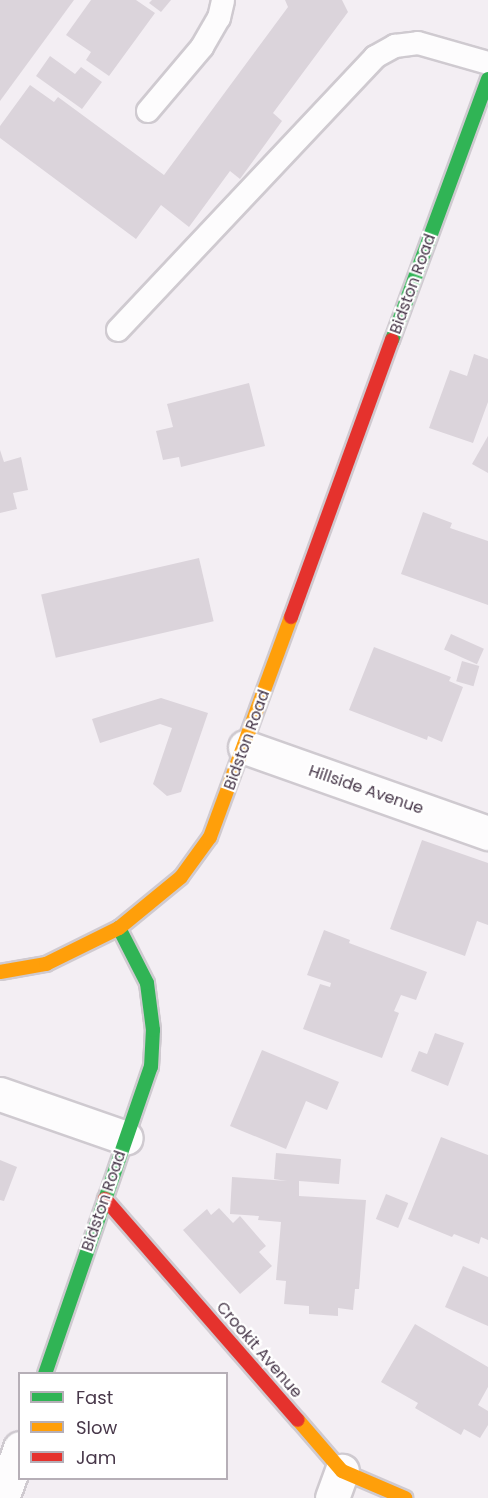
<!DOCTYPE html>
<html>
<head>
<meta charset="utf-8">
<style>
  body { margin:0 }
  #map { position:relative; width:488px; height:1498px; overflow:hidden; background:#f3eef3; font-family:Poppins,sans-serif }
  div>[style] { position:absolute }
  .building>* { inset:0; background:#dbd4db; transform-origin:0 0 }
  .roads { filter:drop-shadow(2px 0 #cfcad0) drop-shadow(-2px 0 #cfcad0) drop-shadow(0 2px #cfcad0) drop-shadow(0 -2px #cfcad0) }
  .lane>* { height:22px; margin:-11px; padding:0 11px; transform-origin:11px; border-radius:11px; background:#fdfcfd }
  .street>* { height:33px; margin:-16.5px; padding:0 16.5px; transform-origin:16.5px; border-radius:16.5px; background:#fdfcfd }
  .fast>* { height:14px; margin:-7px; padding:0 7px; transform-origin:7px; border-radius:7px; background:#30b455 }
  .slow>* { height:14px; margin:-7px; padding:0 7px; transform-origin:7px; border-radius:7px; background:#ff9f0a }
  .jam>* { height:14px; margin:-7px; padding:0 7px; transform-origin:7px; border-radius:7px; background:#e5322d }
  span { translate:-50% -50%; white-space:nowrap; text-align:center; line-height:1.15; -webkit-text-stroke:4.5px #fff; paint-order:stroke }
  .street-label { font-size:16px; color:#48384a }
  .legend { position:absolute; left:18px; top:1372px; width:210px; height:108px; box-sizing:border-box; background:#fff; border:2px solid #b6afb7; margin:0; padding:8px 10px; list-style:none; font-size:18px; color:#48384a }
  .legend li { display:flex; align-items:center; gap:12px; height:30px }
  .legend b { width:30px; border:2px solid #b6afb7 }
</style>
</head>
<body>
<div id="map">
  <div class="building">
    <div style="clip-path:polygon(0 0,74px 0,0 101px)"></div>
    <div style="clip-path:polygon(91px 0,136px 0,155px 13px,109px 76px,86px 60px,91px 52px,66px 35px)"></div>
    <div style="clip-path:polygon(152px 0,171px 0,161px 12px,149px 3px)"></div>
    <div style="clip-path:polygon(285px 0,342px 0,348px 12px,273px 113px,282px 121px,240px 179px,230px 171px,189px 227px,161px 205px,136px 239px,0 138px,0 126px,30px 85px,54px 102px,58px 97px,164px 175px,288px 7px)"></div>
    <div style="clip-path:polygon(50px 56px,75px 74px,81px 67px,102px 82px,82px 109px,36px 76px)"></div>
    <div style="clip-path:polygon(474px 354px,488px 359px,488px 402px,473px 443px,429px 428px,450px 370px,467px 376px)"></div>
    <div style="clip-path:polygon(249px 383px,265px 446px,181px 467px,179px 457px,163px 460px,156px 431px,173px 427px,167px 404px)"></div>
    <div style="clip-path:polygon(488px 436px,488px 473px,472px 464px)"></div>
    <div style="clip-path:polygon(0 450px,4px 462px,21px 457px,28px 490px,13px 493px,17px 509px,0 513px)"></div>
    <div style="clip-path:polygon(423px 512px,452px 523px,450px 528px,488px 541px,488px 605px,401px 574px)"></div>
    <div style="left:199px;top:558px;width:65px;height:162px;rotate:77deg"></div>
    <div style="left:451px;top:634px;width:36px;height:17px;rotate:24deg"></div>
    <div style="clip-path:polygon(374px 647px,451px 677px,449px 681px,463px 687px,442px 742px,428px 736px,427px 740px,349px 710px)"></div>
    <div style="left:462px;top:661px;width:18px;height:21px;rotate:16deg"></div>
    <div style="clip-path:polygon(161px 698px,208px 713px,181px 792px,167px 796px,153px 784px,172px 728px,160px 724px,100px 743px,92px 719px)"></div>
    <div style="clip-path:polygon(422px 840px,488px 863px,488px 925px,477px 921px,465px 956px,390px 929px)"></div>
    <div style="clip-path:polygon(324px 930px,350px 940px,349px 943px,427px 972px,416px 1000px,401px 995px,394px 1011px,399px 1013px,382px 1058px,303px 1029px,320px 984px,330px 987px,331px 983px,307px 975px)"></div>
    <div style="clip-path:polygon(435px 1033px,464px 1043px,448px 1086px,411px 1071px,419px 1051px,427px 1054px)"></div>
    <div style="clip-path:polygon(262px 1050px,339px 1082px,327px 1110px,306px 1101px,286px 1149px,230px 1126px)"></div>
    <div style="clip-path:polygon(441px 1137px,488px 1155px,488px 1240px,481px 1237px,479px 1244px,454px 1234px,452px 1237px,408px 1219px)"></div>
    <div style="clip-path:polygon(276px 1153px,341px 1159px,339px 1184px,299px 1181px,299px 1196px,366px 1200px,359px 1289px,355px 1289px,353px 1310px,338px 1308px,338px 1316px,309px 1314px,309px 1306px,284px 1304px,286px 1281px,276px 1280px,281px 1222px,258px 1220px,259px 1216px,230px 1214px,232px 1177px,287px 1181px,274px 1179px)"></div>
    <div style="clip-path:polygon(0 1160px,17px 1167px,4px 1201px,0 1200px)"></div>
    <div style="left:386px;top:1194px;width:24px;height:27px;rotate:22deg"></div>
    <div style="clip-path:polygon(219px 1208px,233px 1223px,240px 1216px,266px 1246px,259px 1252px,272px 1266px,240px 1294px,183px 1230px,207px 1209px,211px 1215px)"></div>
    <div style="clip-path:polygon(463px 1266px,488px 1277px,488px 1326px,445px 1307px)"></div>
    <div style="clip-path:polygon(415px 1324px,488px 1367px,488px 1387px,478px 1405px,488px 1411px,488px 1425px,480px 1438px,464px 1429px,461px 1435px,415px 1408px,418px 1403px,381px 1382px)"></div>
  </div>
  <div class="roads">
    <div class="lane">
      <div style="left:148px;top:111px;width:84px;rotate:-49.8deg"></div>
      <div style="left:202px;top:47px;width:34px;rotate:-60deg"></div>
      <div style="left:219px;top:18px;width:18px;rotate:-77deg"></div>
      <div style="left:118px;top:330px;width:375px;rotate:-46.7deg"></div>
      <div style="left:375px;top:57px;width:23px;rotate:-29deg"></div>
      <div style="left:395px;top:46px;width:23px;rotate:-7deg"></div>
      <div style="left:418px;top:43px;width:73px;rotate:15.9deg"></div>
    </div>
    <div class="street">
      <div style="left:245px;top:747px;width:258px;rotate:19.5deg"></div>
      <div style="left:0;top:1094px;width:133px;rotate:19.2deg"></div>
      <div style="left:2px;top:1498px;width:53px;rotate:-70.2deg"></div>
      <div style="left:332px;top:1498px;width:29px;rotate:-70deg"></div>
    </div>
    <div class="fast">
      <div style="left:392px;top:340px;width:278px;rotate:-69.8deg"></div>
      <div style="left:45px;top:1374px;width:325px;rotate:-71deg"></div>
      <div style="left:151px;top:1067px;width:37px;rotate:-87deg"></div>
      <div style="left:153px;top:1030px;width:47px;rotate:-97.3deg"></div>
      <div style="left:147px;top:983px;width:62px;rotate:-117deg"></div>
    </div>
    <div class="slow">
      <div style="left:0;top:972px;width:47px;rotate:-9.9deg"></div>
      <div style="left:46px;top:964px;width:81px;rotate:-26.3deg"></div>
      <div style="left:119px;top:928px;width:80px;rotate:-39.4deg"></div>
      <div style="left:181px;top:877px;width:49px;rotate:-54.1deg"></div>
      <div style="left:210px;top:837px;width:234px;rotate:-69.8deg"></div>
      <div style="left:298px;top:1420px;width:67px;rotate:49.2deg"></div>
      <div style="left:342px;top:1471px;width:69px;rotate:23.2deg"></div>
    </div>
    <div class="jam">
      <div style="left:291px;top:617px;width:295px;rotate:-70deg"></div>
      <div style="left:105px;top:1199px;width:293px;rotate:48.9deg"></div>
    </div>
  </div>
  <div class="street-label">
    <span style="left:413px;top:284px;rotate:-70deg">Bidston Road</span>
    <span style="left:247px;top:740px;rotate:-70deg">Bidston Road</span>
    <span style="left:366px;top:790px;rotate:19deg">Hillside Avenue</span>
    <span style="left:104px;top:1201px;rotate:-71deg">Bidston Road</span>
    <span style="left:259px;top:1350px;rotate:49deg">Crookit Avenue</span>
  </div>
  <ul class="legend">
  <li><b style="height:8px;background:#30b455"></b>Fast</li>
  <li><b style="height:8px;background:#ff9f0a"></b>Slow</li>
  <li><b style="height:8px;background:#e5322d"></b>Jam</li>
  </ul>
</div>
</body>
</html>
